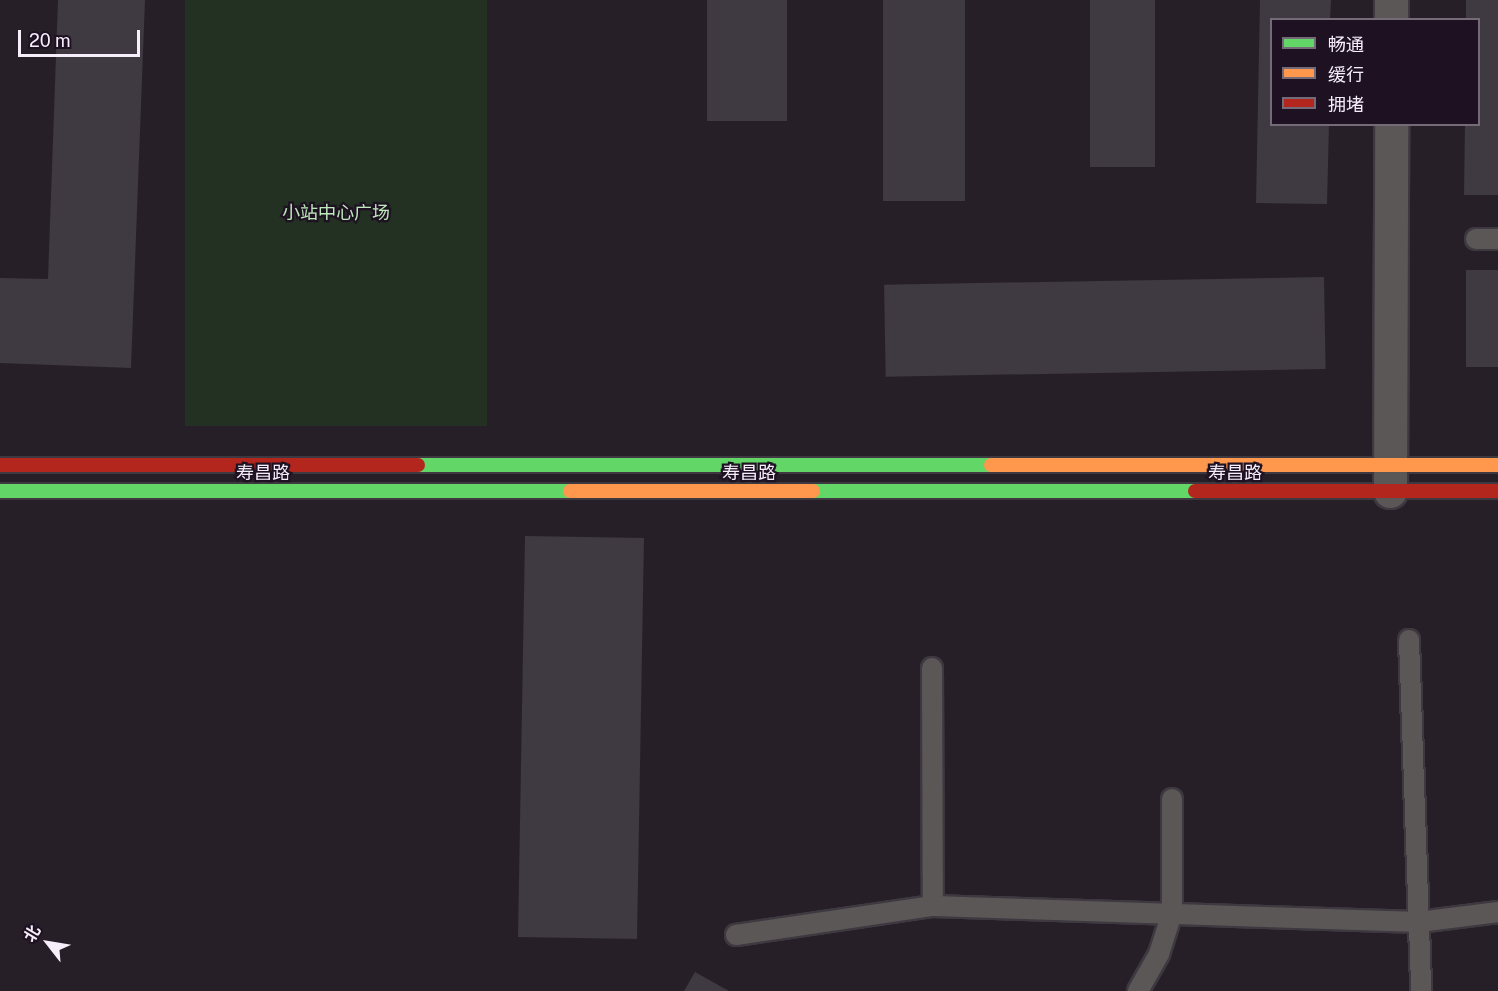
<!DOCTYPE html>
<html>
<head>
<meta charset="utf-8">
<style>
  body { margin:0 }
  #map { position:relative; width:1498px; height:991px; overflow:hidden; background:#261f28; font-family:"Public Sans","Noto Sans SC",sans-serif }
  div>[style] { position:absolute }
  .green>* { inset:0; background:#233123; transform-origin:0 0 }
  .building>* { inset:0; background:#3f3941; transform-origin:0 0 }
  .roads { filter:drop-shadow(2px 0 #3e3940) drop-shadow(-2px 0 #3e3940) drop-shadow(0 2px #3e3940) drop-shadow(0 -2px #3e3940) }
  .lane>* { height:20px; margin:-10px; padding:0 10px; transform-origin:10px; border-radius:10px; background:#5c5757 }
  .street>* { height:33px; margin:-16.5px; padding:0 16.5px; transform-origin:16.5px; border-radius:16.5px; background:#5c5757 }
  .fast>* { height:14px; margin:-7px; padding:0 7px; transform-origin:7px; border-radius:7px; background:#63d668 }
  .slow>* { height:14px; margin:-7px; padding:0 7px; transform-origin:7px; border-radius:7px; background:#ff974d }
  .jam>* { height:14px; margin:-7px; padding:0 7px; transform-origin:7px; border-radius:7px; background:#b3261e }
  span { translate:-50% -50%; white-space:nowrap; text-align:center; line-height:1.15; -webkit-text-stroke:4.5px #1e1222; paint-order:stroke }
  .park-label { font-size:18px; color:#bde8b9 }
  .street-label { font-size:18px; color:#f6eefa }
  .legend { position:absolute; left:1270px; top:18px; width:210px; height:108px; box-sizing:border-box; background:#1e1222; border:2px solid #746a78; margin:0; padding:8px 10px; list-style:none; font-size:18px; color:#f6eefa }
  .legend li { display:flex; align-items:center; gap:12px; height:30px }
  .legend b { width:30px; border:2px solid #746a78 }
  .north { position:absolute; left:18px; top:913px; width:60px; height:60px; -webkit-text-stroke:4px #1e1222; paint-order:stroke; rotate:301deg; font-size:16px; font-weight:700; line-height:24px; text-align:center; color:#f6eefa }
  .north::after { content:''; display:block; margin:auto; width:21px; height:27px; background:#f6eefa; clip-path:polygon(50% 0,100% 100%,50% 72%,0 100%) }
  .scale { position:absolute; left:18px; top:30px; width:122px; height:27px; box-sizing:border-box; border:3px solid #f6eefa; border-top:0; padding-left:8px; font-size:18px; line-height:21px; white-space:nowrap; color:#f6eefa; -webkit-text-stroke:4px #1e1222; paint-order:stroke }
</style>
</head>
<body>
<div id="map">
  <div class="green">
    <div style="left:185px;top:0;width:302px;height:426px"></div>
  </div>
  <div class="building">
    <div style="clip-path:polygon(58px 0,145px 0,131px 368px,0 363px,0 278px,48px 279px)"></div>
    <div style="left:707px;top:0;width:80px;height:121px"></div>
    <div style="left:883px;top:0;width:82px;height:201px"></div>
    <div style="left:1090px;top:0;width:65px;height:167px"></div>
    <div style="clip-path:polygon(1260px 0,1331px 0,1330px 20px,1272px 20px,1272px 124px,1329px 124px,1327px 204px,1256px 203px)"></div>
    <div style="clip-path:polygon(1466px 0,1498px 0,1498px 195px,1464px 195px,1465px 124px,1478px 124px,1478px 20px,1466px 20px)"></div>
    <div style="left:1466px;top:270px;width:32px;height:97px"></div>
    <div style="left:1324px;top:277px;width:92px;height:440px;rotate:89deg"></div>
    <div style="left:525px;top:536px;width:119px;height:401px;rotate:1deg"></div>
    <div style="clip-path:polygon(695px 972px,729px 991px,684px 991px)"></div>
  </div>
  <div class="roads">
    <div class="lane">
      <div style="left:1476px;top:239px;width:22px"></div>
      <div style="left:1409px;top:640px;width:351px;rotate:88deg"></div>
      <div style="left:932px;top:668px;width:238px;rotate:89.8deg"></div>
      <div style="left:736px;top:935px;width:199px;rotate:-8.4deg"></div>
      <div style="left:933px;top:906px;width:486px;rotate:1.9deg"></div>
      <div style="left:1419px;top:922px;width:80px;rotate:-7.2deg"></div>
      <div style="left:1138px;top:991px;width:43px;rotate:-60.4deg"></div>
      <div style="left:1159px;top:954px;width:43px;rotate:-72.4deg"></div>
      <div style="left:1172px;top:913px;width:114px;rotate:-90deg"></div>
    </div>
    <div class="street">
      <div style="left:1391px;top:20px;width:20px;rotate:-90deg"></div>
      <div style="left:1390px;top:491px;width:367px;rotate:-89.8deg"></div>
    </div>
    <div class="fast">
      <div style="left:418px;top:465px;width:573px"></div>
      <div style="left:0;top:491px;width:570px"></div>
      <div style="left:813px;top:491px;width:382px"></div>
    </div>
    <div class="slow">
      <div style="left:991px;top:465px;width:507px"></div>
      <div style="left:570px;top:491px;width:243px"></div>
    </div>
    <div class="jam">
      <div style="left:0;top:465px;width:418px"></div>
      <div style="left:1195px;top:491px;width:303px"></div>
    </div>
  </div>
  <div class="park-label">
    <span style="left:336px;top:213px">小站中心广场</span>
  </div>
  <div class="street-label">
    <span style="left:263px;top:473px">寿昌路</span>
    <span style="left:749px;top:473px">寿昌路</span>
    <span style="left:1235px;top:473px">寿昌路</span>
  </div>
  <ul class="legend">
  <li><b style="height:8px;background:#63d668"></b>畅通</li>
  <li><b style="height:8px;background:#ff974d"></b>缓行</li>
  <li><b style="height:8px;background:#b3261e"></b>拥堵</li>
  </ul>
  <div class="north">北</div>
  <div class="scale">20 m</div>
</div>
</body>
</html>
